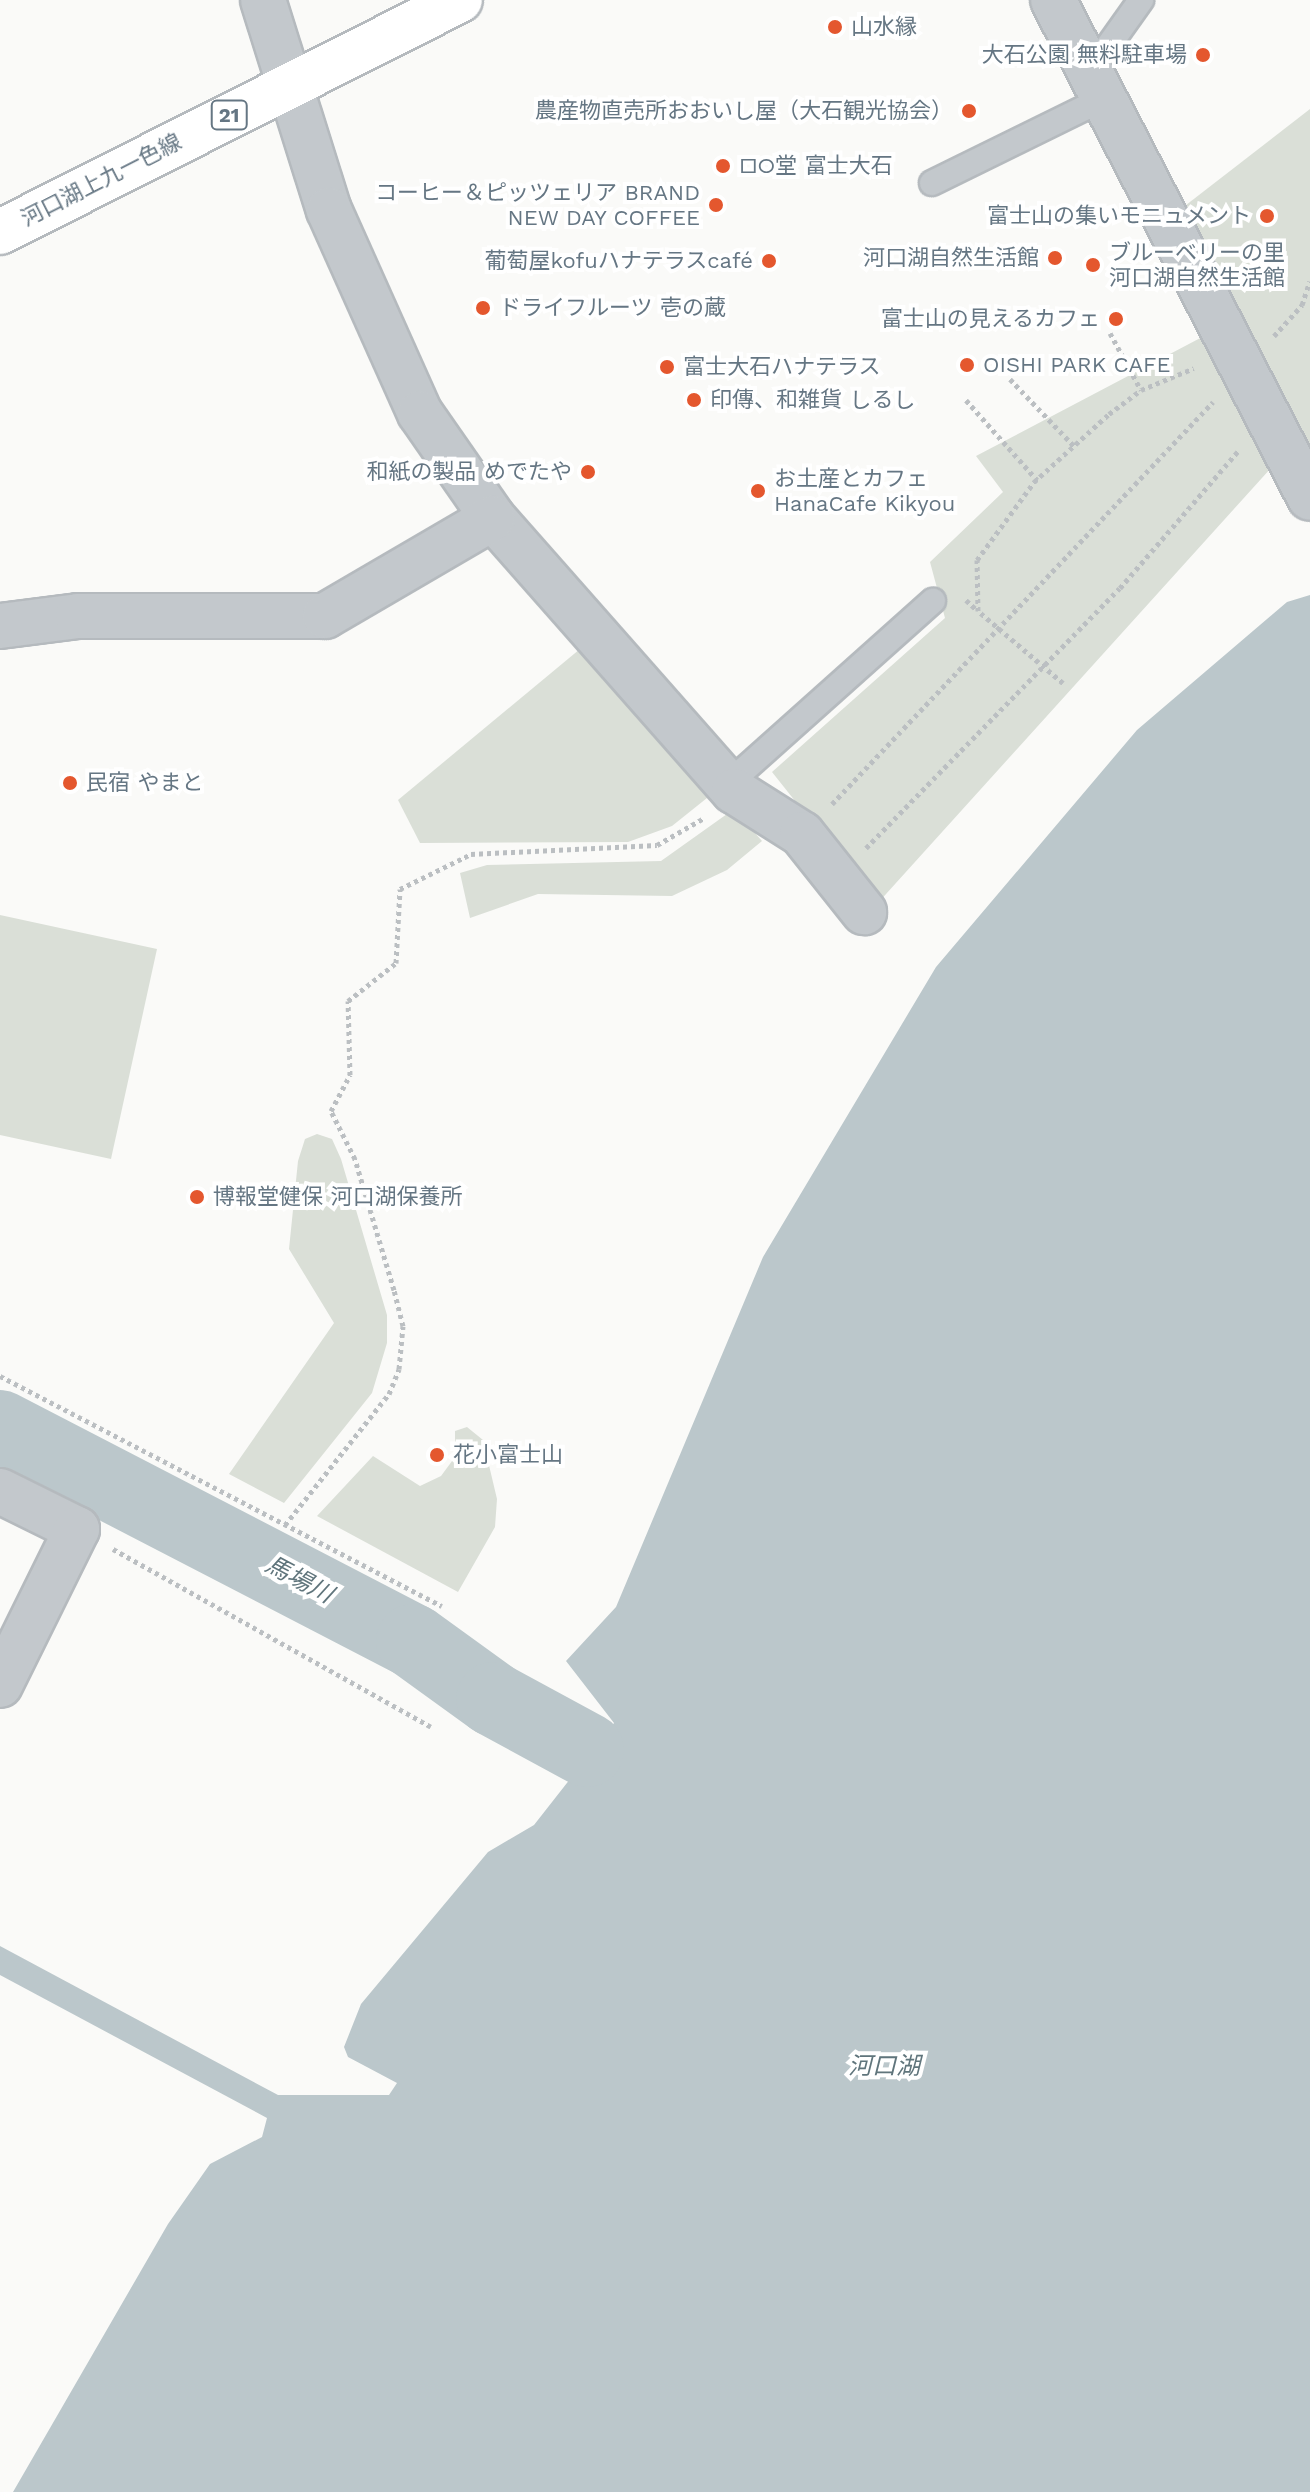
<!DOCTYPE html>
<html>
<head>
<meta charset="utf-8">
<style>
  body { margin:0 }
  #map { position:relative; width:1310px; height:2492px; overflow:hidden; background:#fafaf8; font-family:"Work Sans","Noto Sans JP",sans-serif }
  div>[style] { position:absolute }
  .green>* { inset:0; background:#dadfd7 }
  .water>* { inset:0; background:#bbc7cb }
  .river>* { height:74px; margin:-37px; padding:0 37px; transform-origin:37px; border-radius:37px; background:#bbc7cb }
  .path>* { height:5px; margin-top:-2.5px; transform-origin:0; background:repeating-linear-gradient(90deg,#bbbfc2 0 4px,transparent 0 8px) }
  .roads { filter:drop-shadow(2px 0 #b5babe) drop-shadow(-2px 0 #b5babe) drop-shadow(0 2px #b5babe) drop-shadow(0 -2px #b5babe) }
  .lane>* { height:24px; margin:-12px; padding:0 12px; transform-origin:12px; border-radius:12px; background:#c3c8cc }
  .street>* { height:44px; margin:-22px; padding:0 22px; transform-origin:22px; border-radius:22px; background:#c3c8cc }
  .primary>* { height:44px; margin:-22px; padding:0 22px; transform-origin:22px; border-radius:22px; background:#fff }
  .dots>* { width:22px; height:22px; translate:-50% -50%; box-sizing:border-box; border:4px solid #fff; border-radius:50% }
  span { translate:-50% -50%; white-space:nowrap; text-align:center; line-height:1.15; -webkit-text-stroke:8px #fff; paint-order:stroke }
  .shield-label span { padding:2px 6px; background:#fff; border:2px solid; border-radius:6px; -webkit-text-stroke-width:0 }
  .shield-label { font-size:20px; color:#657683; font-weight:700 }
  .poi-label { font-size:22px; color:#657683 }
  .left { translate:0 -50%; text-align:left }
  .right { translate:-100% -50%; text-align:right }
  .street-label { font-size:22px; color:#657683 }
  .water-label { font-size:24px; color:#60757c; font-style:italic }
</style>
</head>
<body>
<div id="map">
  <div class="green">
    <div style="clip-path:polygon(1310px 109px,1310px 445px,1177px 212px)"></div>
    <div style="clip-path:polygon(1206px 335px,1271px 468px,877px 904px,772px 772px,945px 618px,930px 562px,1003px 492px,976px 456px)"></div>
    <div style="clip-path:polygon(586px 644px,717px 790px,672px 826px,628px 842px,420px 843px,398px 800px)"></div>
    <div style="clip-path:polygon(734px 809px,762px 841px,727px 870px,672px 896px,538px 894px,470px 918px,460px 873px,487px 865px,661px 861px)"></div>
    <div style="clip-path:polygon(0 915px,157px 949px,111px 1159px,0 1135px)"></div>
    <div style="clip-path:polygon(317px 1134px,332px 1139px,341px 1159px,387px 1315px,387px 1343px,372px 1393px,284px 1503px,229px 1474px,334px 1323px,289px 1249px,298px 1161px,305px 1139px)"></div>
    <div style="clip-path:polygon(467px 1427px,483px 1440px,497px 1499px,495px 1527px,458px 1592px,317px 1516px,373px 1456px,420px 1486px,441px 1476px,455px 1457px,455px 1431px)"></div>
  </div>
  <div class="water">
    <div style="clip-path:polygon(1310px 595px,1310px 2492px,13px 2492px,168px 2224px,210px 2164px,262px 2137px,267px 2118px,0 1975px,0 1946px,278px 2095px,389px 2095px,397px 2083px,348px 2057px,344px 2047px,361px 2004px,488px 1852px,534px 1825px,614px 1723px,566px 1661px,616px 1607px,763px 1257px,936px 967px,1137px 730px,1287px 602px)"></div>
  </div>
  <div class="river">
    <div style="left:0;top:1427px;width:465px;rotate:27.4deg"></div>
    <div style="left:413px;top:1641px;width:99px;rotate:35.9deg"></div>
    <div style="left:493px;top:1699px;width:107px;rotate:28.5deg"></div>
  </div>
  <div class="path">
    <div style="left:1110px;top:333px;width:65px;rotate:61.5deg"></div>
    <div style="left:1274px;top:336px;width:42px;rotate:-47.9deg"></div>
    <div style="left:1302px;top:305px;width:25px;rotate:-72deg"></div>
    <div style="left:1010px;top:379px;width:93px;rotate:46.3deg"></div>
    <div style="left:966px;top:400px;width:107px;rotate:48.4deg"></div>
    <div style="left:966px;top:600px;width:16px;rotate:43deg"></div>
    <div style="left:1063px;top:683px;width:111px;rotate:-139.7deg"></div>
    <div style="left:978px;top:611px;width:51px;rotate:-91.1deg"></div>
    <div style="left:977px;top:560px;width:97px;rotate:-53.8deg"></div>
    <div style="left:1034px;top:482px;width:101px;rotate:-42.2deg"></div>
    <div style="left:1109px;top:414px;width:40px;rotate:-37deg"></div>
    <div style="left:1141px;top:390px;width:57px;rotate:-22.5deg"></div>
    <div style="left:832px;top:804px;width:554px;rotate:-46.54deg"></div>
    <div style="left:866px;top:848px;width:363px;rotate:-45.7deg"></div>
    <div style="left:1120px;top:588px;width:182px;rotate:-49.2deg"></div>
    <div style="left:0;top:1376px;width:498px;rotate:27.5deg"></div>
    <div style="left:285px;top:1525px;width:167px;rotate:-51.6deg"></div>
    <div style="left:389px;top:1394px;width:27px;rotate:-68deg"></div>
    <div style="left:399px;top:1369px;width:43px;rotate:-84.7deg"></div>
    <div style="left:403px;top:1326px;width:37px;rotate:-104deg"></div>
    <div style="left:394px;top:1290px;width:137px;rotate:-106.6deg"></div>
    <div style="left:355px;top:1159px;width:54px;rotate:-116.6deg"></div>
    <div style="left:331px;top:1111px;width:41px;rotate:-62.2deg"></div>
    <div style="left:350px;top:1075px;width:74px;rotate:-91.5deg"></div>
    <div style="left:348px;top:1001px;width:61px;rotate:-38.4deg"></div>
    <div style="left:396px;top:963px;width:74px;rotate:-86.9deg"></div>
    <div style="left:400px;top:889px;width:79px;rotate:-26.2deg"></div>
    <div style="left:471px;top:854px;width:186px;rotate:-2.8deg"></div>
    <div style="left:657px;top:845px;width:54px;rotate:-29.9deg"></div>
    <div style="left:113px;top:1549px;width:364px;rotate:29.2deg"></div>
  </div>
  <div class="roads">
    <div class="lane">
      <div style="left:1092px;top:69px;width:85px;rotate:-54.6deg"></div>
      <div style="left:932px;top:183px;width:193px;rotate:-26.2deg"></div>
      <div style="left:728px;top:784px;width:275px;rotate:-41.8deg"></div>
    </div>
    <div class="street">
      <div style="left:263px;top:0;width:220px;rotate:72.6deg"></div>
      <div style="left:329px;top:210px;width:222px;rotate:65.9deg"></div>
      <div style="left:420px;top:413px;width:128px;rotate:55.2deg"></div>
      <div style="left:493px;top:518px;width:364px;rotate:48.6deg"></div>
      <div style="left:734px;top:791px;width:80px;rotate:32.3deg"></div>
      <div style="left:802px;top:834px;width:100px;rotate:51.5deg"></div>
      <div style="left:1053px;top:0;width:560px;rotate:62.7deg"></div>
      <div style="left:0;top:626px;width:79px;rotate:-7.3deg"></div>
      <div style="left:78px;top:616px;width:247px"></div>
      <div style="left:325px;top:616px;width:194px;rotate:-30.3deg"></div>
      <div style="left:0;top:1491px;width:86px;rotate:26.3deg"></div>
      <div style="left:77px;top:1529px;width:174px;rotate:116.3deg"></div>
    </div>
    <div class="primary">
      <div style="left:0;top:232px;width:515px;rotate:-26.76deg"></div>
    </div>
  </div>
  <div class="dots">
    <div style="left:835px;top:27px;background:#e4572e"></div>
    <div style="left:1203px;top:55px;background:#e4572e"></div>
    <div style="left:969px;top:111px;background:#e4572e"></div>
    <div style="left:723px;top:166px;background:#e4572e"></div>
    <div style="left:716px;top:205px;background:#e4572e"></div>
    <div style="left:1267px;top:216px;background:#e4572e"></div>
    <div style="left:1055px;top:258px;background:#e4572e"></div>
    <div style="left:769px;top:261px;background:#e4572e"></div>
    <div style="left:1093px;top:265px;background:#e4572e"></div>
    <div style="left:483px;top:308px;background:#e4572e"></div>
    <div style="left:1116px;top:319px;background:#e4572e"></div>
    <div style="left:967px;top:365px;background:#e4572e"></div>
    <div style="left:667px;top:367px;background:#e4572e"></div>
    <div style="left:694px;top:400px;background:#e4572e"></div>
    <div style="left:588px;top:472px;background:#e4572e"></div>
    <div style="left:758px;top:491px;background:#e4572e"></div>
    <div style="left:70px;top:783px;background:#e4572e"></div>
    <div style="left:197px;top:1197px;background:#e4572e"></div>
    <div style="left:437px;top:1455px;background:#e4572e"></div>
  </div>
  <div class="shield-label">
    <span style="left:229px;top:115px">21</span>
  </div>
  <div class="poi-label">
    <span class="left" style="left:851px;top:27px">山水縁</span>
    <span class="right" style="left:1187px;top:55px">大石公園 無料駐車場</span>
    <span class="right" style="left:953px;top:111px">農産物直売所おおいし屋（大石観光協会）</span>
    <span class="left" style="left:739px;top:166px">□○堂 富士大石</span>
    <span class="right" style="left:700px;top:205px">コーヒー＆ピッツェリア BRAND<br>NEW DAY COFFEE</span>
    <span class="right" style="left:1251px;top:216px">富士山の集いモニュメント</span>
    <span class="left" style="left:1109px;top:265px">ブルーベリーの里<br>河口湖自然生活館</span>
    <span class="right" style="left:1039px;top:258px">河口湖自然生活館</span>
    <span class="right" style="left:753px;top:261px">葡萄屋kofuハナテラスcafé</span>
    <span class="left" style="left:499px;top:308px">ドライフルーツ 壱の蔵</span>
    <span class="right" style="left:1100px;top:319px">富士山の見えるカフェ</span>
    <span class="left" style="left:983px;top:365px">OISHI PARK CAFE</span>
    <span class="left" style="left:683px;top:367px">富士大石ハナテラス</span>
    <span class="left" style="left:710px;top:400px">印傳、和雑貨 しるし</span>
    <span class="right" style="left:572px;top:472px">和紙の製品 めでたや</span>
    <span class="left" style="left:774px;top:491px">お土産とカフェ<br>HanaCafe Kikyou</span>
    <span class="left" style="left:86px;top:783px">民宿 やまと</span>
    <span class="left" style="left:213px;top:1197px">博報堂健保 河口湖保養所</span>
    <span class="left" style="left:453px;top:1455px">花小富士山</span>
  </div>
  <div class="street-label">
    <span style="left:101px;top:180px;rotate:-27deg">河口湖上九一色線</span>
  </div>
  <div class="water-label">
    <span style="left:299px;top:1580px;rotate:28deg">馬場川</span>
    <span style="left:884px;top:2067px">河口湖</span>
  </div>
</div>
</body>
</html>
